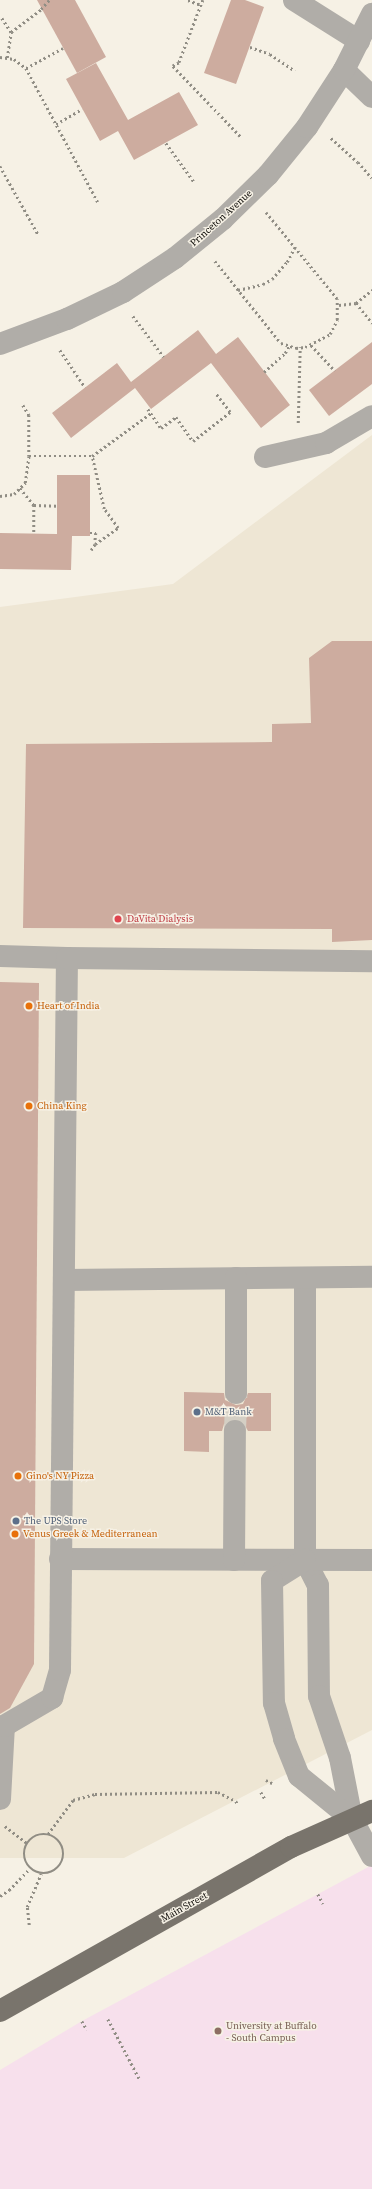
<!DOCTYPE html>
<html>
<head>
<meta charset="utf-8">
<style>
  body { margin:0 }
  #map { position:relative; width:372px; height:2189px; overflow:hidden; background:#f6f1e5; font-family:"Source Serif 4",serif }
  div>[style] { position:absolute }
  .built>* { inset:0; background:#eee6d4 }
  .education>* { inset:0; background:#f7e0ec }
  .building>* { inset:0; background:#cdac9f }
  .minor-tunnel>* { height:22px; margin-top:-11px; transform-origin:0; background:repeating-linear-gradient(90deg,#d4cfc4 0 22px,transparent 0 33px) }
  .path>* { height:2.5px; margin-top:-1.25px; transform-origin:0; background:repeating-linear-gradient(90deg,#908d84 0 2px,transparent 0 5px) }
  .path>.ring { margin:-1.25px; padding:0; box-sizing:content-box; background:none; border:2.5px solid #908d84; border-radius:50% }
  .minor>* { height:22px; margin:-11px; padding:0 11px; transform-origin:11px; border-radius:11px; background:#b0ada8 }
  .major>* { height:22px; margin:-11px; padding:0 11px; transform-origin:11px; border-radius:11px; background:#79746c }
  .dots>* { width:11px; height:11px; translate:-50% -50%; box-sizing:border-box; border:2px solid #f6f1e5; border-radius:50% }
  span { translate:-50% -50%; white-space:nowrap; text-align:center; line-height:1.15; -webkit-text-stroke:3px #f6f1e5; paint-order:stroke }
  .street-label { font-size:10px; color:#110f0b }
  .health-label { font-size:10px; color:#be3a42 }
  .left { translate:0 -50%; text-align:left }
  .food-label { font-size:10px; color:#c56008 }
  .service-label { font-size:10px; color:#4e5e75 }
  .education-label { font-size:10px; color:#785e54 }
</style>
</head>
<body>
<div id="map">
  <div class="built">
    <div style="clip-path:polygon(372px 435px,372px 1730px,124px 1858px,0 1858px,0 607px,173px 584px)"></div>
  </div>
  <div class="education">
    <div style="clip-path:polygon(372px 1865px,372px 2189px,0 2189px,0 2070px,82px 2021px)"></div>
  </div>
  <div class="building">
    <div style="clip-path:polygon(37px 0,75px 0,106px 57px,77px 73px)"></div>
    <div style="clip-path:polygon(231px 0,245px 0,264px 7px,236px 84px,204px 73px)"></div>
    <div style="clip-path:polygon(96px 63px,128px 120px,179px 92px,198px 125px,134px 160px,118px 131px,100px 141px,66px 79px)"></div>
    <div style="clip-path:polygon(198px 330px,216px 354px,238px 337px,290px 405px,261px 428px,211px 363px,151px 409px,135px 388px,71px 438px,52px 413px,117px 363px,131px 382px)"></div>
    <div style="clip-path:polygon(372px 342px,372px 384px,329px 416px,309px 390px)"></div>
    <div style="clip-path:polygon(57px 475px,90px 475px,90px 536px,72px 536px,71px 570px,0 569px,0 533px,57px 534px)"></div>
    <div style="clip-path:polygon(332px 641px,372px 641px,372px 940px,332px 942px,332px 929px,23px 928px,26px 744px,272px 742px,272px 724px,311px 723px,309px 658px)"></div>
    <div style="clip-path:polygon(0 982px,39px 983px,34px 1664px,10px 1708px,0 1714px)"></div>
    <div style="clip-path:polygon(184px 1392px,224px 1393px,225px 1400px,236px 1405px,243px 1404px,248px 1393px,271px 1393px,271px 1431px,248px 1431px,242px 1420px,235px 1419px,224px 1424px,222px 1431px,209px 1431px,209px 1452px,184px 1451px)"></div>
  </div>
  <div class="minor-tunnel">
    <div style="left:235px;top:1431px;width:38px;rotate:-88deg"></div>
  </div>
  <div class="path">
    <div style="left:188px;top:0;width:14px;rotate:21deg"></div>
    <div style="left:203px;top:0;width:67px;rotate:110.9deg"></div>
    <div style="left:179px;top:63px;width:7px;rotate:153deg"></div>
    <div style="left:173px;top:66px;width:98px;rotate:46.2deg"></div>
    <div style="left:2px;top:18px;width:17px;rotate:57deg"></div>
    <div style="left:250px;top:47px;width:21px;rotate:19deg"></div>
    <div style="left:270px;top:54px;width:30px;rotate:34deg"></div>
    <div style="left:0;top:57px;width:14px;rotate:8deg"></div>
    <div style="left:14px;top:59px;width:15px;rotate:37deg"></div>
    <div style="left:26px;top:68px;width:152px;rotate:61.8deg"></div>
    <div style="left:7px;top:58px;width:26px;rotate:-81deg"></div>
    <div style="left:11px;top:32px;width:38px;rotate:-37deg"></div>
    <div style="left:41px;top:9px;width:12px;rotate:-48deg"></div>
    <div style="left:26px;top:68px;width:42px;rotate:-28.4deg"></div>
    <div style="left:56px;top:124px;width:30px;rotate:-30deg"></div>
    <div style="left:331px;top:138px;width:36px;rotate:42deg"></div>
    <div style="left:358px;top:162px;width:21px;rotate:49deg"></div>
    <div style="left:166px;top:143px;width:49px;rotate:54.1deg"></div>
    <div style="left:0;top:166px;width:78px;rotate:60.8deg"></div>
    <div style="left:215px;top:261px;width:105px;rotate:51.2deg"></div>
    <div style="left:281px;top:343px;width:16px;rotate:18deg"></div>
    <div style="left:296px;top:348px;width:9px;rotate:-6deg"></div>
    <div style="left:305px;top:347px;width:28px;rotate:-27deg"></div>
    <div style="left:330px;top:334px;width:16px;rotate:-63deg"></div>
    <div style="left:337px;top:320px;width:21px;rotate:-90deg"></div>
    <div style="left:337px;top:299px;width:112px;rotate:-129.5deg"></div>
    <div style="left:238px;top:290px;width:26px;rotate:-13deg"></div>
    <div style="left:263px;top:284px;width:10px;rotate:-29deg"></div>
    <div style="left:272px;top:279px;width:23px;rotate:-49deg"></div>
    <div style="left:287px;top:262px;width:17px;rotate:-62deg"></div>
    <div style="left:356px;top:303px;width:26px;rotate:51deg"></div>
    <div style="left:339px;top:305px;width:17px;rotate:-7deg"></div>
    <div style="left:356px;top:303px;width:21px;rotate:-39deg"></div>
    <div style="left:133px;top:316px;width:51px;rotate:52.9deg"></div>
    <div style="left:311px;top:345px;width:35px;rotate:47deg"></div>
    <div style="left:60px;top:350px;width:45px;rotate:56deg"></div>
    <div style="left:264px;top:372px;width:28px;rotate:-42deg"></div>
    <div style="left:285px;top:353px;width:8px;rotate:-60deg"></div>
    <div style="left:23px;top:405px;width:12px;rotate:59deg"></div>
    <div style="left:29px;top:415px;width:41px;rotate:90deg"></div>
    <div style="left:29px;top:456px;width:63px"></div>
    <div style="left:92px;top:456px;width:73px;rotate:-36.1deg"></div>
    <div style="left:148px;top:409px;width:23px;rotate:56deg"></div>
    <div style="left:161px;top:428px;width:19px;rotate:-36deg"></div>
    <div style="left:176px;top:417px;width:29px;rotate:55deg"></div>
    <div style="left:193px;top:441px;width:47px;rotate:-38.1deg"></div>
    <div style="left:230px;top:412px;width:23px;rotate:-128deg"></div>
    <div style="left:298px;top:423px;width:76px;rotate:-88.5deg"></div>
    <div style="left:20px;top:488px;width:22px;rotate:51deg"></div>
    <div style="left:34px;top:505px;width:23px;rotate:2deg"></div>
    <div style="left:0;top:496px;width:14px;rotate:-8deg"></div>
    <div style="left:14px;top:494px;width:16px;rotate:-45deg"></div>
    <div style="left:25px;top:483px;width:27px;rotate:-82deg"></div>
    <div style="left:34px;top:505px;width:29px;rotate:90deg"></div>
    <div style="left:90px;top:533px;width:6px"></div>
    <div style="left:96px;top:533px;width:10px;rotate:96deg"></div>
    <div style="left:91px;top:550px;width:7px;rotate:-56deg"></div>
    <div style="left:95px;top:544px;width:28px;rotate:-35deg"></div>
    <div style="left:118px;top:528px;width:24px;rotate:-126deg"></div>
    <div style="left:104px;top:509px;width:54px;rotate:-102.8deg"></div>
    <div style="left:266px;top:1780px;width:7px;rotate:27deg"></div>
    <div style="left:261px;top:1792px;width:8px;rotate:60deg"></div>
    <div style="left:5px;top:1826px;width:28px;rotate:38deg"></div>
    <div class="ring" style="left:24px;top:1834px;width:37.5px;height:37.5px"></div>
    <div style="left:48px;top:1834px;width:42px;rotate:-53.7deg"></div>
    <div style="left:73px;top:1800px;width:23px;rotate:-15deg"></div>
    <div style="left:95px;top:1794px;width:123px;rotate:-0.9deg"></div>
    <div style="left:218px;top:1792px;width:20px;rotate:27deg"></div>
    <div style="left:236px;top:1801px;width:4px;rotate:63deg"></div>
    <div style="left:318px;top:1894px;width:11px;rotate:63deg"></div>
    <div style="left:0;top:1896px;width:11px;rotate:-34deg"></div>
    <div style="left:9px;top:1890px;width:30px;rotate:-46deg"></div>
    <div style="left:29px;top:1925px;width:18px;rotate:-96deg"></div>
    <div style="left:27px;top:1907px;width:36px;rotate:-67deg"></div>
    <div style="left:108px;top:2019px;width:67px;rotate:62.3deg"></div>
    <div style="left:82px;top:2021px;width:10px;rotate:61deg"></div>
  </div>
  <div class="minor">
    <div style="left:294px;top:0;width:77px;rotate:32.2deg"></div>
    <div style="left:344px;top:70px;width:39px;rotate:44deg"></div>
    <div style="left:0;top:344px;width:72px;rotate:-20.5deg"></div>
    <div style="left:67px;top:319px;width:62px;rotate:-25.7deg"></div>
    <div style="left:123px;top:292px;width:62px;rotate:-33.2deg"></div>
    <div style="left:175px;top:258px;width:62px;rotate:-39.1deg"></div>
    <div style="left:223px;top:219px;width:63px;rotate:-44.4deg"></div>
    <div style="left:268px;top:175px;width:62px;rotate:-50.9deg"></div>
    <div style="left:307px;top:127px;width:68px;rotate:-57deg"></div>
    <div style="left:344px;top:70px;width:63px;rotate:-63.4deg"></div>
    <div style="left:265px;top:457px;width:63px;rotate:-12.9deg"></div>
    <div style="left:326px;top:443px;width:53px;rotate:-30.4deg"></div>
    <div style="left:0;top:956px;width:67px;rotate:1.7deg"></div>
    <div style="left:305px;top:1278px;width:282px;rotate:90deg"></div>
    <div style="left:305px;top:1560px;width:28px;rotate:63deg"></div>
    <div style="left:318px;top:1585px;width:111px;rotate:89.5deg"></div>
    <div style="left:319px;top:1696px;width:65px;rotate:71.3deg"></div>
    <div style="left:340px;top:1758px;width:62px;rotate:78.9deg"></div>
    <div style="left:352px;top:1819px;width:42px;rotate:61.6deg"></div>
    <div style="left:64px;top:1280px;width:308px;rotate:-0.6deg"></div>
    <div style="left:236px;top:1393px;width:115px;rotate:-90deg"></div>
    <div style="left:60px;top:1559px;width:312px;rotate:0.2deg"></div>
    <div style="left:234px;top:1560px;width:129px;rotate:-89.6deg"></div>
    <div style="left:305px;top:1560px;width:39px;rotate:148deg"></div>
    <div style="left:272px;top:1581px;width:122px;rotate:89.1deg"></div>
    <div style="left:274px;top:1703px;width:37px;rotate:74deg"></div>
    <div style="left:284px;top:1739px;width:40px;rotate:68deg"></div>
    <div style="left:299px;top:1776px;width:68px;rotate:39.1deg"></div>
    <div style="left:0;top:1799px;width:73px;rotate:-86.9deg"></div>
    <div style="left:4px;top:1726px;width:56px;rotate:-30.3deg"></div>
    <div style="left:52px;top:1698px;width:29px;rotate:-74deg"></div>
    <div style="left:60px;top:1670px;width:712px;rotate:-89.44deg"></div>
    <div style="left:67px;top:958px;width:305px;rotate:0.6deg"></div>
  </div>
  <div class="major">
    <div style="left:0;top:2011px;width:334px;rotate:-29.4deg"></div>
    <div style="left:291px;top:1847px;width:89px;rotate:-24deg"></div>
  </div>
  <div class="dots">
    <div style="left:118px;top:919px;background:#e0444e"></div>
    <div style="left:29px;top:1006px;background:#e8710a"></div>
    <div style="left:29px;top:1106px;background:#e8710a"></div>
    <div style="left:197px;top:1412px;background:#5c6f8a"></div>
    <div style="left:18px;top:1476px;background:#e8710a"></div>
    <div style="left:16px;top:1521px;background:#5c6f8a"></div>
    <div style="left:15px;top:1534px;background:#e8710a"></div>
    <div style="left:218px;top:2031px;background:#8d6e63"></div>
  </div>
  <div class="street-label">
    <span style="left:221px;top:218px;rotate:-42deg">Princeton Avenue</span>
    <span style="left:184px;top:1907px;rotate:-29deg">Main Street</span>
  </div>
  <div class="health-label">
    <span class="left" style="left:127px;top:919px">DaVita Dialysis</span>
  </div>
  <div class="food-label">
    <span class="left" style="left:37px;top:1006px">Heart of India</span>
    <span class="left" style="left:37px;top:1106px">China King</span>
    <span class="left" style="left:26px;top:1476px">Gino's NY Pizza</span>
    <span class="left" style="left:23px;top:1534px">Venus Greek &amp; Mediterranean</span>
  </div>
  <div class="service-label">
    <span class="left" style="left:205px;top:1412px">M&amp;T Bank</span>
    <span class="left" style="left:24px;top:1521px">The UPS Store</span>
  </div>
  <div class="education-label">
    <span class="left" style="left:226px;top:2031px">University at Buffalo<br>- South Campus</span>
  </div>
</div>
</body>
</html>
